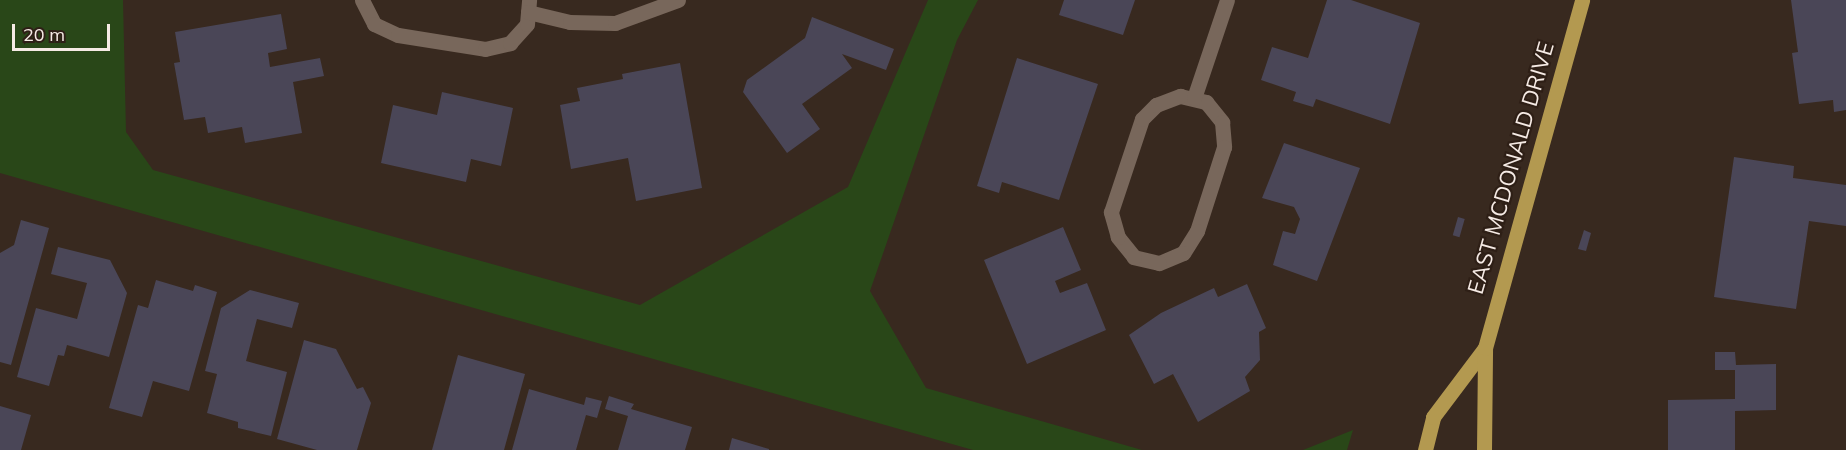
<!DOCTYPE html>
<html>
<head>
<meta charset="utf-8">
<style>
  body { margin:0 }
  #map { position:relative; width:1846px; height:450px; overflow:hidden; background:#38291f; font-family:Mulish,sans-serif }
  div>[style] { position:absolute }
  .green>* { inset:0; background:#294718 }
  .building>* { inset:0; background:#4a4657; transform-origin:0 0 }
  .minor>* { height:15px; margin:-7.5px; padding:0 7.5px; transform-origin:7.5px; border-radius:7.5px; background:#78675b }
  .primary>* { height:15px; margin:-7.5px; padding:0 7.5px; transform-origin:7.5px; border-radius:7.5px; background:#b39950 }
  span { translate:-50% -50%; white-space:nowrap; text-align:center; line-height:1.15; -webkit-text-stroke:4.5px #2e1f16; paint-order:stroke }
  .street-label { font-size:22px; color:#f6ebe5 }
  .scale { position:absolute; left:12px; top:24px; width:98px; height:27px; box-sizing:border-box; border:3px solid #f6ebe5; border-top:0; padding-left:8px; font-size:18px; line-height:21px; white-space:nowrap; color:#f6ebe5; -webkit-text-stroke:4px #2e1f16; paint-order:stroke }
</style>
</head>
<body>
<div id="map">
  <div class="green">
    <div style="clip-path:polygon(0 0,123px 0,126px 132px,153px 170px,640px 305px,848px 187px,928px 0,978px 0,957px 40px,870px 291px,926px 388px,1142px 450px,973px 450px,0 173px)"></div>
    <div style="clip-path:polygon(1353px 430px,1347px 450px,1303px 450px)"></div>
  </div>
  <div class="building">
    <div style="clip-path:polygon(1064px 0,1135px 0,1123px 35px,1059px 15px)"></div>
    <div style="clip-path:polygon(1327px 0,1351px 0,1420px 23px,1390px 124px,1316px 99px,1313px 107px,1293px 101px,1296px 92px,1261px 80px,1272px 47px,1308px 58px)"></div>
    <div style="clip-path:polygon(1791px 0,1846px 0,1846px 110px,1834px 112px,1833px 100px,1799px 104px,1792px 53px,1798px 52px)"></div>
    <div style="clip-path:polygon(281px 14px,287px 49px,268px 53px,270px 67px,320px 58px,324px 76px,293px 82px,302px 133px,245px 143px,242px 127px,208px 133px,205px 117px,184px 120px,174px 63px,180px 62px,175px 32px)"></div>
    <div style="clip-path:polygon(812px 17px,894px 49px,886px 70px,842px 54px,852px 68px,802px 104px,820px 129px,787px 153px,743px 92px,747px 80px,805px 38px)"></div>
    <div style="clip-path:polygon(1017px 58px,1098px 84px,1059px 200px,1002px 182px,999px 193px,977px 186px)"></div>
    <div style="clip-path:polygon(680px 63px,702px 188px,636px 201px,628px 158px,571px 169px,560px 105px,580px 101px,577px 88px,623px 79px,622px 74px)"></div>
    <div style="clip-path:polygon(442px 92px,513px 108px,501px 166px,471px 159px,466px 182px,381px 163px,393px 105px,437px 115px)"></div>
    <div style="clip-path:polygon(1284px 143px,1360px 168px,1317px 281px,1273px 265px,1283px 231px,1295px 234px,1300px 219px,1294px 207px,1262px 198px)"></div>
    <div style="clip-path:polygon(1734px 157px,1794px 166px,1793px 178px,1846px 185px,1846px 226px,1809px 221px,1796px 309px,1714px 297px)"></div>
    <div style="left:1458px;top:217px;width:7px;height:19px;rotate:16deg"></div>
    <div style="clip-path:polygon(21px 220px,49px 228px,11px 365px,0 362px,0 253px,14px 245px)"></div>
    <div style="clip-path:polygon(1063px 227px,1081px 270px,1055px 281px,1060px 293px,1087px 283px,1106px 330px,1027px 364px,984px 260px)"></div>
    <div style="clip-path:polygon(1584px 230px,1591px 233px,1586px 251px,1578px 249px)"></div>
    <div style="clip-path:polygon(58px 247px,110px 260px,127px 293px,109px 357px,67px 345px,64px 356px,58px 355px,49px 386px,17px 377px,36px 308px,77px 319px,87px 283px,51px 274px)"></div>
    <div style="clip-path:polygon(156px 280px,193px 291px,195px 285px,217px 292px,189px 391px,153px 381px,142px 417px,109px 408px,138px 305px,148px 308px)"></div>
    <div style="clip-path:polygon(1247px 284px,1266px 328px,1259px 332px,1260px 360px,1245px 377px,1250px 391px,1198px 422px,1173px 374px,1154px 384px,1129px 335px,1161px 313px,1214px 288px,1218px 297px)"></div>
    <div style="clip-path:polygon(250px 290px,299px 303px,292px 328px,257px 319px,246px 361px,287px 372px,271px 436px,238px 428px,238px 422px,207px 413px,217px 374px,205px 371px,221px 308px)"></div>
    <div style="clip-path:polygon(304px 340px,336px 349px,357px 389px,363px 387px,371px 403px,357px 450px,317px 450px,277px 439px)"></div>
    <div style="clip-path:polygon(1715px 352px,1735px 352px,1736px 365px,1776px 364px,1776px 410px,1735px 411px,1735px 450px,1668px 450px,1668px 400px,1735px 399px,1735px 370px,1715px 370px)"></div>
    <div style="clip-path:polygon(458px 355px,525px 374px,504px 450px,432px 450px)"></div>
    <div style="clip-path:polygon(529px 389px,584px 405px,586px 397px,602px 401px,597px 418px,586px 415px,576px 450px,512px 450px)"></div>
    <div style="clip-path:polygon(609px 396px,634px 404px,631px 409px,692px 427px,685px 450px,618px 450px,628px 416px,605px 409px)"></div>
    <div style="clip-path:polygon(0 406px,31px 415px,21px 450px,0 450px)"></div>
    <div style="clip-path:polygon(732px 438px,769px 449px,769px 450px,729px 450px)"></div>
  </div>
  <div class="minor">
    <div style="left:362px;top:0;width:27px;rotate:63deg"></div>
    <div style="left:374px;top:24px;width:26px;rotate:25deg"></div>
    <div style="left:398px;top:35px;width:88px;rotate:9.1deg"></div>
    <div style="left:485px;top:49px;width:26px;rotate:-13deg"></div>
    <div style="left:510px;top:43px;width:25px;rotate:-48deg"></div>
    <div style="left:527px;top:24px;width:24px;rotate:-85deg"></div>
    <div style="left:528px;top:12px;width:43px;rotate:13.4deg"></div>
    <div style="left:570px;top:22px;width:45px;rotate:1.3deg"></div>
    <div style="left:615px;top:23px;width:67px;rotate:-20.1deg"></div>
    <div style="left:1180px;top:96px;width:27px;rotate:13deg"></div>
    <div style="left:1206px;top:102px;width:26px;rotate:51deg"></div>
    <div style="left:1222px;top:122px;width:25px;rotate:85deg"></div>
    <div style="left:1224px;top:147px;width:88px;rotate:107.8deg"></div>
    <div style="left:1197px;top:231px;width:26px;rotate:122deg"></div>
    <div style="left:1183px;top:253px;width:26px;rotate:157deg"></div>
    <div style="left:1159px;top:263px;width:26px;rotate:-167deg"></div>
    <div style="left:1134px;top:257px;width:26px;rotate:-129deg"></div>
    <div style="left:1118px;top:237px;width:26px;rotate:-106deg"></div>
    <div style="left:1111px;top:212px;width:98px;rotate:-71.6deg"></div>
    <div style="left:1142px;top:119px;width:20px;rotate:-45deg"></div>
    <div style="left:1156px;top:105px;width:26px;rotate:-21deg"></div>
    <div style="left:1194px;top:98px;width:103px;rotate:-71.4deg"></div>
  </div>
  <div class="primary">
    <div style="left:1425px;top:450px;width:34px;rotate:-76deg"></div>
    <div style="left:1433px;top:417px;width:86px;rotate:-53deg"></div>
    <div style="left:1484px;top:450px;width:102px;rotate:-89.4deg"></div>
    <div style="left:1485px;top:348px;width:361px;rotate:-74.4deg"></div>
  </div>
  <div class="street-label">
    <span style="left:1511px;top:168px;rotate:-74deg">EAST MCDONALD DRIVE</span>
  </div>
  <div class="scale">20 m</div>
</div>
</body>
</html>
